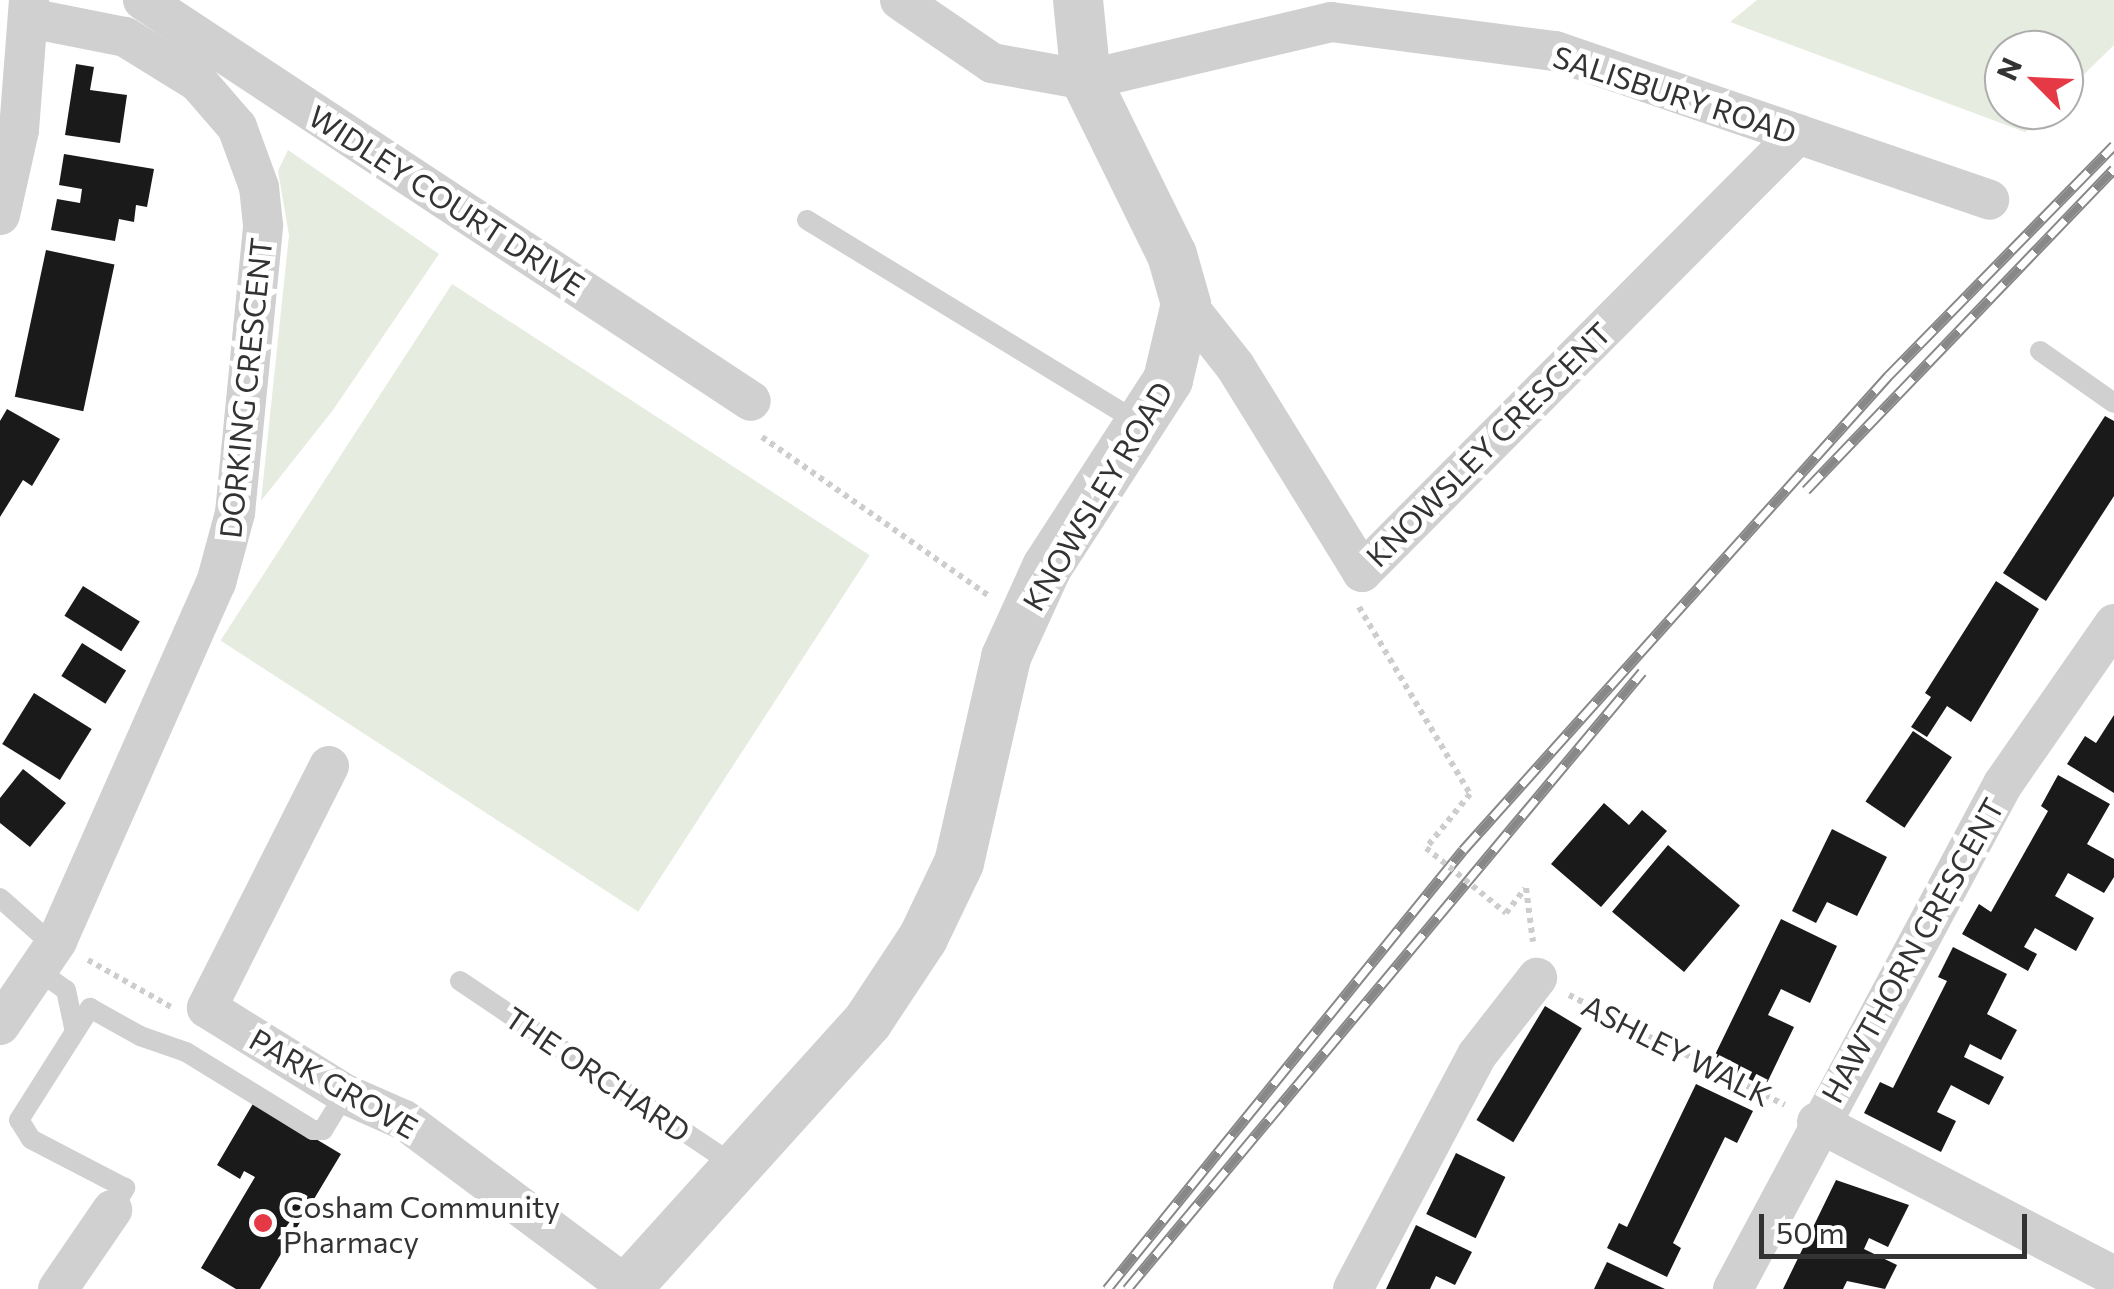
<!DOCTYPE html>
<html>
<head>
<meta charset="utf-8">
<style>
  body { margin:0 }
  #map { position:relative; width:2114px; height:1289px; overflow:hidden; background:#fff; font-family:Commissioner,sans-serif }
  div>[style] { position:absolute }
  .green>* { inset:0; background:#e6ecdf; transform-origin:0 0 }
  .building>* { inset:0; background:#1a1a1a; transform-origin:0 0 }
  .path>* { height:6px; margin-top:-3px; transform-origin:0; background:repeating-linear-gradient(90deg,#cdcdcd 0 5px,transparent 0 10px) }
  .service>* { height:20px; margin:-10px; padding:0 10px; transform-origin:10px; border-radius:10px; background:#d0d0d0 }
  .minor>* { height:40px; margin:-20px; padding:0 20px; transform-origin:20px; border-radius:20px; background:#d0d0d0 }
  .tertiary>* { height:50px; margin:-25px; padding:0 25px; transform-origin:25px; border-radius:25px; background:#d0d0d0 }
  .rail>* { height:11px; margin-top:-5.5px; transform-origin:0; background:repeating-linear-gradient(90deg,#fff 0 22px,#888 0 44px); box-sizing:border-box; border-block:2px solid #888 }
  .path-bridge>* { height:6px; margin-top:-3px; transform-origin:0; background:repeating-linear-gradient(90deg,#cdcdcd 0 5px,transparent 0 10px) }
  .dots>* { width:28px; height:28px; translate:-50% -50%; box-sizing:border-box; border:5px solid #fff; border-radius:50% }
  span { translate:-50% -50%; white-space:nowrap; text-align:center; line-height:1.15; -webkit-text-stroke:10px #fff; paint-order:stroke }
  .street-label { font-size:30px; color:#333 }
  .poi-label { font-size:30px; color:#333 }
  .left { translate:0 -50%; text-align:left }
  .north { position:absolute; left:1984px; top:30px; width:100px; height:100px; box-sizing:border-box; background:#fff; border:2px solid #adadad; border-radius:50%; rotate:294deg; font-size:28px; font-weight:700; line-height:40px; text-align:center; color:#333 }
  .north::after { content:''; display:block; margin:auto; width:35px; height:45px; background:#e63946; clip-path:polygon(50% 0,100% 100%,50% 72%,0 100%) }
  .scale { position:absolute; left:1759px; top:1214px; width:268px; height:45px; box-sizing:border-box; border:5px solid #333; border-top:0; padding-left:12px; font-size:30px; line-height:35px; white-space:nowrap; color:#333; -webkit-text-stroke:8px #fff; paint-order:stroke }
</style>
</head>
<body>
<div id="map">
  <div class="green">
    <div style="clip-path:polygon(1757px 0,2114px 0,2114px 45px,2064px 94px,2064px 50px,2004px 50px,2004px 110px,2047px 110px,2025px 132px,1730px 22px)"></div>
    <div style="clip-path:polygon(288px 150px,439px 254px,333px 410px,261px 501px,289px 235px,278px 171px)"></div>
    <div style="left:452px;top:284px;width:498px;height:425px;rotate:33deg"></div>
  </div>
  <div class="building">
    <div style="clip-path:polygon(76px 64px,94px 67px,90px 90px,127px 95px,120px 143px,65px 135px)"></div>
    <div style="clip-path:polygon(64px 154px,154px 169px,147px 207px,136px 205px,134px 222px,119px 219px,115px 241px,51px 230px,57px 199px,80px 203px,82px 189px,59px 185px)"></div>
    <div style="left:46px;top:250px;width:70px;height:150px;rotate:12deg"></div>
    <div style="clip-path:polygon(7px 409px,60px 439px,32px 486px,23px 480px,0 517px,0 421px)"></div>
    <div style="clip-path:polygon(2105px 416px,2114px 421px,2114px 496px,2046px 601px,2003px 573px)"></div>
    <div style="clip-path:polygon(1996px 581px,2039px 609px,1971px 722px,1947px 706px,1927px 737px,1911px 727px,1931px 697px,1925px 693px)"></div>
    <div style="left:83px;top:586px;width:67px;height:35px;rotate:32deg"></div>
    <div style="left:82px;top:643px;width:52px;height:39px;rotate:32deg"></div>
    <div style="left:34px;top:693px;width:68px;height:60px;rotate:32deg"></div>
    <div style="clip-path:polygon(2114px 715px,2114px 793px,2067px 764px,2085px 736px,2096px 743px)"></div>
    <div style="left:1913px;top:731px;width:47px;height:85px;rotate:34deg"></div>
    <div style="clip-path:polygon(23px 769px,66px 803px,30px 847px,0 823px,0 798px)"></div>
    <div style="clip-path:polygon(2058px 775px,2110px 804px,2087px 844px,2114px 859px,2114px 877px,2104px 893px,2068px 873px,2055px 896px,2094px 918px,2076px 951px,2035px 928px,2024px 947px,2037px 954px,2028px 971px,1962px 934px,1979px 904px,1991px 912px,2048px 811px,2041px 806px)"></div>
    <div style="clip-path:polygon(1604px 803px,1629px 825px,1642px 810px,1667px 831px,1601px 907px,1551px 864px)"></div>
    <div style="clip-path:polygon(1832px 829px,1887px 857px,1857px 916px,1827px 902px,1816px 923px,1792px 911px)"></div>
    <div style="left:1668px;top:845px;width:94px;height:87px;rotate:40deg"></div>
    <div style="clip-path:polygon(1781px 919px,1837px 946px,1810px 1003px,1781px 989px,1768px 1015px,1794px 1027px,1765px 1087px,1712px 1061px)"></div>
    <div style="clip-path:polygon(1953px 947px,2007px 974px,1987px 1014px,2017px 1030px,2001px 1060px,1970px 1044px,1964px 1057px,2004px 1077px,1989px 1105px,1951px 1085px,1937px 1112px,1956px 1121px,1941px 1152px,1864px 1113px,1880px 1082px,1893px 1088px,1947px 981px,1938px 977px)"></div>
    <div style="left:1545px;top:1006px;width:43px;height:133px;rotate:31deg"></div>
    <div style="clip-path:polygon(1696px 1084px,1753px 1111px,1737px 1143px,1725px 1137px,1673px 1243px,1681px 1248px,1667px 1277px,1607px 1248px,1619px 1223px,1627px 1227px)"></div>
    <div style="clip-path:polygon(254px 1102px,341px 1154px,260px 1289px,236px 1289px,201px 1268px,255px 1177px,244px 1171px,240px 1179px,217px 1165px)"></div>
    <div style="left:1456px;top:1153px;width:55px;height:68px;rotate:26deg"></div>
    <div style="clip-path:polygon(1836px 1180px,1909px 1205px,1888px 1247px,1869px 1238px,1864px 1249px,1897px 1265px,1885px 1289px,1847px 1281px,1843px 1289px,1783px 1289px)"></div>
    <div style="clip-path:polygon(1416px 1225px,1472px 1252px,1455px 1285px,1436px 1276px,1430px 1289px,1386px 1289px)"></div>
    <div style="clip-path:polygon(1607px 1262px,1665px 1289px,1594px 1289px)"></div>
  </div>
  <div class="path">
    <div style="left:762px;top:437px;width:277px;rotate:35deg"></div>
    <div style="left:1359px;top:607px;width:217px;rotate:59.3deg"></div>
    <div style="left:1470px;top:794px;width:70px;rotate:129.2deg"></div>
    <div style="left:1526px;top:888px;width:54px;rotate:82.6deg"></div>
    <div style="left:1506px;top:913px;width:31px;rotate:-52deg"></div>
    <div style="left:88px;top:960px;width:98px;rotate:29.5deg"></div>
    <div style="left:1569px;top:995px;width:242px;rotate:27deg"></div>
  </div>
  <div class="service">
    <div style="left:807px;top:220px;width:389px;rotate:31.4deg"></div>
    <div style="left:2040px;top:351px;width:90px;rotate:35.1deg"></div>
    <div style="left:0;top:898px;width:72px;rotate:41.6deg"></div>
    <div style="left:38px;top:970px;width:34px;rotate:36deg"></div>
    <div style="left:66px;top:990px;width:40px;rotate:78deg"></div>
    <div style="left:460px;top:981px;width:334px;rotate:33.9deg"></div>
    <div style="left:112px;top:1210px;width:26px;rotate:-59deg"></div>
    <div style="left:125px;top:1188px;width:106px;rotate:-152.5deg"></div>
    <div style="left:31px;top:1139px;width:22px;rotate:-122deg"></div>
    <div style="left:19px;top:1120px;width:133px;rotate:-57.6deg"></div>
    <div style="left:90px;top:1008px;width:57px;rotate:29.2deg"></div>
    <div style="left:140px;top:1036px;width:49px;rotate:19.2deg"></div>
    <div style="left:186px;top:1052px;width:149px;rotate:31.6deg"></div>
    <div style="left:313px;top:1130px;width:10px"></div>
    <div style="left:323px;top:1130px;width:42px;rotate:-58.6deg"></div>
  </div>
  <div class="minor">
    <div style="left:143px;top:0;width:728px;rotate:33.41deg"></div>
    <div style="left:900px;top:0;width:112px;rotate:34.4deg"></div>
    <div style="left:992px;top:63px;width:96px;rotate:10.3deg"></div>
    <div style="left:1086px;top:80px;width:252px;rotate:-13.3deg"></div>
    <div style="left:1331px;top:22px;width:226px;rotate:7.4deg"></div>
    <div style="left:1555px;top:51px;width:459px;rotate:18.9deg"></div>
    <div style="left:0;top:215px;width:87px;rotate:-77.4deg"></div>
    <div style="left:19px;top:130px;width:130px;rotate:-85.6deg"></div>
    <div style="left:1186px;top:304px;width:79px;rotate:51.7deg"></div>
    <div style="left:1235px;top:366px;width:242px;rotate:58.3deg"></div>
    <div style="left:1362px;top:572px;width:618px;rotate:-45.13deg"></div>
    <div style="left:329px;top:766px;width:271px;rotate:116.8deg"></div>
    <div style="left:207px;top:1008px;width:163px;rotate:31.9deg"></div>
    <div style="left:345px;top:1094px;width:64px;rotate:23.8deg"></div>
    <div style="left:404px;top:1120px;width:279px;rotate:36.7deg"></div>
    <div style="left:0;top:1025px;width:102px;rotate:-55.8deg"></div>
    <div style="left:57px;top:941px;width:392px;rotate:-66.1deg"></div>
    <div style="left:216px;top:583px;width:73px;rotate:-74.8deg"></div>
    <div style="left:235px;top:513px;width:289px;rotate:-84.4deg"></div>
    <div style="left:263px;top:225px;width:38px;rotate:-96deg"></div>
    <div style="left:259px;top:187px;width:64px;rotate:-110.1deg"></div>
    <div style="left:237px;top:127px;width:60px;rotate:-130.9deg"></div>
    <div style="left:198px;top:82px;width:86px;rotate:-148.3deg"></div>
    <div style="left:125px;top:37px;width:98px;rotate:-168.8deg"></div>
    <div style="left:1817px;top:1122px;width:335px;rotate:27.4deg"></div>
    <div style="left:58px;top:1289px;width:96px;rotate:-55.6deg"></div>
    <div style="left:1353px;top:1289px;width:265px;rotate:-62.1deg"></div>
    <div style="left:1477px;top:1055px;width:98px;rotate:-52.1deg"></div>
    <div style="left:1733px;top:1289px;width:573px;rotate:-61.87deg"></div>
    <div style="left:2003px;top:784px;width:195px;rotate:-55.2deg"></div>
  </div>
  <div class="tertiary">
    <div style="left:626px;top:1289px;width:361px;rotate:-47.9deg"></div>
    <div style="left:868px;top:1021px;width:100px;rotate:-56.5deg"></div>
    <div style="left:923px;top:938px;width:83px;rotate:-64.4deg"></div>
    <div style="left:959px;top:863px;width:211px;rotate:-77.1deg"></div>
    <div style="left:1006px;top:657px;width:99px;rotate:-65.5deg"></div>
    <div style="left:1047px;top:567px;width:223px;rotate:-57.1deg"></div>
    <div style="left:1168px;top:380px;width:78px;rotate:-76.7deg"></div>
    <div style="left:1186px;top:304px;width:51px;rotate:-105.9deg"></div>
    <div style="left:1172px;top:255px;width:195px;rotate:-116.2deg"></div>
    <div style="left:1086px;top:80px;width:80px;rotate:-95.7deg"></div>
  </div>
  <div class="rail">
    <div style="left:1806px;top:490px;width:445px;rotate:-46.2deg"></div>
    <div style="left:1107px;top:1289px;width:565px;rotate:-50.96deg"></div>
    <div style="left:1463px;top:850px;width:637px;rotate:-48.12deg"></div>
    <div style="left:1888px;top:376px;width:323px;rotate:-45.6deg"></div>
    <div style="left:1127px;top:1289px;width:804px;rotate:-50.15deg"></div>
  </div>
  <div class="path-bridge">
    <div style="left:1426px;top:848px;width:103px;rotate:39.1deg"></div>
  </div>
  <div class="dots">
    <div style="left:263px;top:1223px;background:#e63946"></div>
  </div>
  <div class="street-label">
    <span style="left:1675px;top:94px;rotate:18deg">SALISBURY ROAD</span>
    <span style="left:447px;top:200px;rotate:33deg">WIDLEY COURT DRIVE</span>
    <span style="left:245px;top:388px;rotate:-84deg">DORKING CRESCENT</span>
    <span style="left:1488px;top:444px;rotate:-45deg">KNOWSLEY CRESCENT</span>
    <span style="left:1097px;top:496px;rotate:-59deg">KNOWSLEY ROAD</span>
    <span style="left:1912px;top:950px;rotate:-61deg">HAWTHORN CRESCENT</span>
    <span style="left:1677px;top:1050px;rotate:27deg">ASHLEY WALK</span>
    <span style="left:598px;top:1074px;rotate:34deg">THE ORCHARD</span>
    <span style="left:334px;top:1083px;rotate:30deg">PARK GROVE</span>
  </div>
  <div class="poi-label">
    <span class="left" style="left:283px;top:1223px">Cosham Community<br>Pharmacy</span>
  </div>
  <div class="north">N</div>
  <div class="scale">50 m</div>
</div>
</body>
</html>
